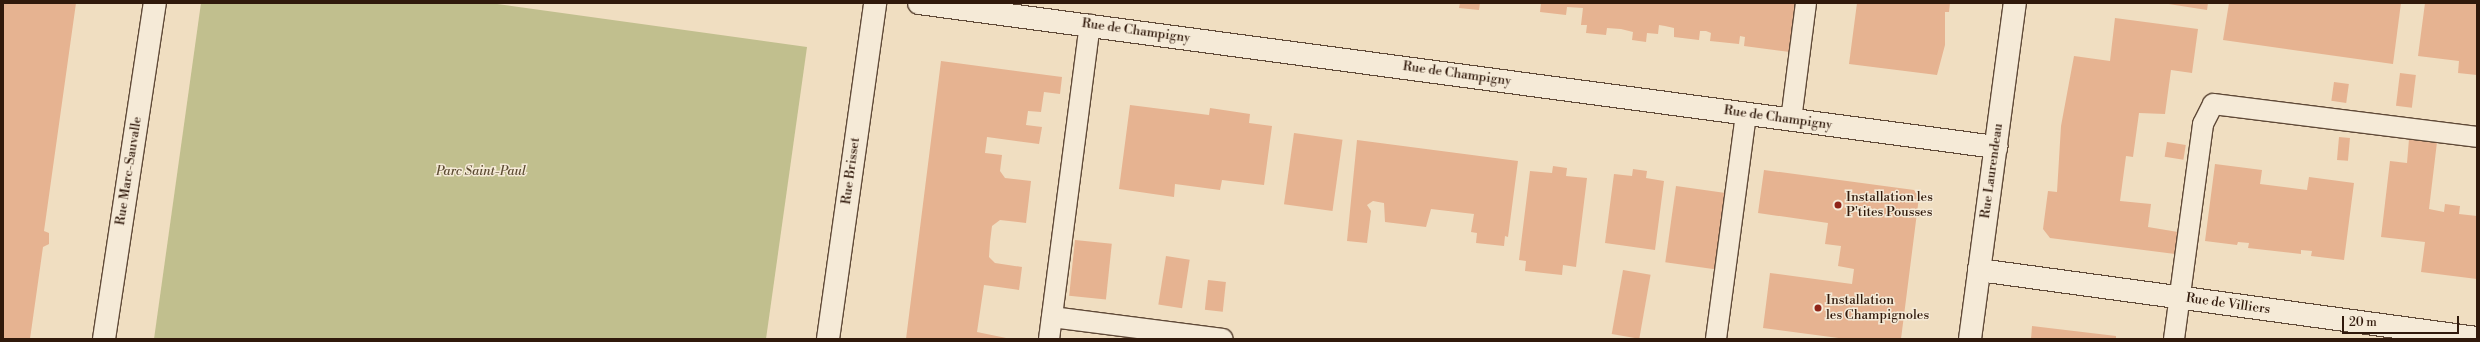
<!DOCTYPE html>
<html>
<head>
<meta charset="utf-8">
<style>
  body { margin:0 }
  #map { position:relative; width:2480px; height:342px; overflow:hidden; background:#f0dec1; font-family:"Libre Bodoni",serif }
  div>[style] { position:absolute }
  .green>* { inset:0; background:#c1bf8e }
  .building>* { inset:0; background:#e6b391; transform-origin:0 0 }
  .roads { filter:drop-shadow(1px 0 #604a38) drop-shadow(-1px 0 #604a38) drop-shadow(0 1px #604a38) drop-shadow(0 -1px #604a38) }
  .service>* { height:20px; margin:-10px; padding:0 10px; transform-origin:10px; border-radius:10px; background:#f5ead7 }
  .minor>* { height:22px; margin:-11px; padding:0 11px; transform-origin:11px; border-radius:11px; background:#f5ead7 }
  .dots>* { width:11px; height:11px; translate:-50% -50%; box-sizing:border-box; border:2px solid #f5ead7; border-radius:50% }
  span { translate:-50% -50%; white-space:nowrap; text-align:center; line-height:1.15; -webkit-text-stroke:3px #f5ead7; paint-order:stroke }
  .street-label { font-size:13px; color:#30190b }
  .park-label { font-size:13px; color:#5c4b32; font-style:italic }
  .poi-label { font-size:13px; color:#30190b }
  .left { translate:0 -50%; text-align:left }
  .frame { position:absolute; inset:0; border:4px solid #30190b; pointer-events:none }
  .scale { position:absolute; left:2342px; top:316px; width:117px; height:18px; box-sizing:border-box; border:2px solid #30190b; border-top:0; padding-left:5px; font-size:12px; line-height:14px; white-space:nowrap; color:#30190b; -webkit-text-stroke:3px #f5ead7; paint-order:stroke }
</style>
</head>
<body>
<div id="map">
  <div class="green">
    <div style="clip-path:polygon(201px 3px,490px 3px,807px 47px,766px 339px,154px 339px)"></div>
  </div>
  <div class="building">
    <div style="clip-path:polygon(3px 3px,76px 3px,44px 231px,49px 233px,49px 244px,43px 247px,30px 339px,3px 339px)"></div>
    <div style="clip-path:polygon(1460px 3px,1480px 3px,1479px 10px,1459px 8px)"></div>
    <div style="clip-path:polygon(1541px 3px,1796px 3px,1790px 52px,1744px 46px,1745px 37px,1740px 36px,1739px 44px,1710px 41px,1711px 33px,1706px 31px,1700px 31px,1699px 40px,1674px 37px,1674px 28px,1665px 26px,1659px 25px,1658px 34px,1647px 33px,1646px 42px,1632px 40px,1633px 32px,1621px 29px,1607px 28px,1606px 35px,1586px 33px,1587px 25px,1581px 25px,1583px 8px,1567px 7px,1566px 15px,1540px 12px)"></div>
    <div style="clip-path:polygon(1857px 3px,1950px 3px,1949px 12px,1945px 12px,1945px 45px,1937px 75px,1849px 64px)"></div>
    <div style="clip-path:polygon(2162px 3px,2208px 3px,2207px 10px)"></div>
    <div style="clip-path:polygon(2229px 3px,2401px 3px,2393px 64px,2223px 40px)"></div>
    <div style="clip-path:polygon(2425px 3px,2477px 3px,2477px 75px,2458px 73px,2459px 61px,2418px 56px)"></div>
    <div style="clip-path:polygon(2115px 18px,2198px 29px,2192px 73px,2171px 70px,2165px 114px,2139px 113px,2133px 157px,2126px 156px,2120px 201px,2151px 204px,2148px 227px,2178px 232px,2175px 254px,2050px 238px,2043px 229px,2048px 191px,2057px 192px,2061px 126px,2074px 56px,2110px 61px)"></div>
    <div style="clip-path:polygon(941px 61px,1062px 77px,1060px 94px,1044px 92px,1041px 112px,1028px 111px,1026px 125px,1042px 127px,1039px 144px,987px 137px,985px 153px,1002px 155px,1000px 171px,1005px 178px,1031px 181px,1026px 223px,1000px 220px,992px 226px,990px 242px,989px 257px,995px 263px,1022px 267px,1019px 290px,984px 285px,977px 332px,1011px 339px,906px 339px)"></div>
    <div style="left:2400px;top:73px;width:16px;height:33px;rotate:7deg"></div>
    <div style="left:2334px;top:82px;width:15px;height:19px;rotate:8deg"></div>
    <div style="clip-path:polygon(1130px 105px,1209px 115px,1210px 108px,1250px 114px,1249px 123px,1272px 126px,1264px 185px,1222px 180px,1220px 190px,1175px 184px,1174px 197px,1119px 189px)"></div>
    <div style="left:1294px;top:133px;width:49px;height:72px;rotate:8deg"></div>
    <div style="left:2339px;top:137px;width:11px;height:23px;rotate:5deg"></div>
    <div style="clip-path:polygon(2409px 139px,2437px 142px,2429px 209px,2444px 212px,2445px 204px,2460px 206px,2459px 214px,2477px 216px,2477px 279px,2421px 272px,2425px 242px,2381px 237px,2390px 161px,2407px 163px)"></div>
    <div style="clip-path:polygon(1357px 140px,1518px 161px,1508px 237px,1505px 236px,1504px 246px,1476px 243px,1477px 233px,1471px 232px,1474px 214px,1431px 209px,1426px 227px,1385px 222px,1384px 203px,1373px 201px,1367px 205px,1371px 211px,1367px 243px,1347px 241px)"></div>
    <div style="left:2167px;top:142px;width:19px;height:15px;rotate:9deg"></div>
    <div style="clip-path:polygon(2215px 164px,2262px 170px,2260px 184px,2307px 190px,2309px 177px,2354px 183px,2344px 260px,2311px 256px,2312px 251px,2301px 250px,2301px 254px,2248px 248px,2249px 243px,2238px 242px,2237px 245px,2205px 241px)"></div>
    <div style="clip-path:polygon(1553px 166px,1567px 168px,1566px 176px,1587px 178px,1576px 267px,1563px 265px,1562px 275px,1525px 271px,1526px 261px,1519px 260px,1530px 171px,1552px 173px)"></div>
    <div style="clip-path:polygon(1633px 169px,1647px 171px,1646px 178px,1664px 181px,1655px 250px,1605px 243px,1614px 174px,1632px 176px)"></div>
    <div style="clip-path:polygon(1764px 170px,1914px 190px,1919px 197px,1901px 339px,1846px 339px,1763px 328px,1770px 273px,1852px 284px,1854px 269px,1838px 266px,1841px 246px,1825px 244px,1828px 223px,1758px 213px)"></div>
    <div style="left:1676px;top:186px;width:50px;height:77px;rotate:8deg"></div>
    <div style="left:1075px;top:240px;width:37px;height:56px;rotate:6deg"></div>
    <div style="left:1166px;top:256px;width:24px;height:49px;rotate:9deg"></div>
    <div style="left:1623px;top:270px;width:28px;height:65px;rotate:10deg"></div>
    <div style="left:1208px;top:280px;width:18px;height:30px;rotate:6deg"></div>
    <div style="clip-path:polygon(2032px 326px,2116px 336px,2116px 339px,2031px 339px)"></div>
  </div>
  <div class="roads">
    <div class="service">
      <div style="left:1791px;top:120px;width:118px;rotate:-82.7deg"></div>
      <div style="left:1052px;top:317px;width:172px;rotate:7.3deg"></div>
      <div style="left:1049px;top:339px;width:317px;rotate:-82.6deg"></div>
      <div style="left:1716px;top:339px;width:228px;rotate:-82.4deg"></div>
      <div style="left:2174px;top:339px;width:217px;rotate:-82.3deg"></div>
      <div style="left:2203px;top:124px;width:22px;rotate:-63deg"></div>
      <div style="left:2213px;top:104px;width:266px;rotate:7.1deg"></div>
    </div>
    <div class="minor">
      <div style="left:919px;top:3px;width:1087px;rotate:7.62deg"></div>
      <div style="left:1979px;top:270px;width:503px;rotate:7.78deg"></div>
      <div style="left:104px;top:339px;width:340px;rotate:-81.4deg"></div>
      <div style="left:828px;top:339px;width:339px;rotate:-82deg"></div>
      <div style="left:1970px;top:339px;width:339px;rotate:-82.4deg"></div>
    </div>
  </div>
  <div class="dots">
    <div style="left:1838px;top:205px;background:#8f2418"></div>
    <div style="left:1818px;top:308px;background:#8f2418"></div>
  </div>
  <div class="street-label">
    <span style="left:1136px;top:31px;rotate:8deg">Rue de Champigny</span>
    <span style="left:1457px;top:74px;rotate:8deg">Rue de Champigny</span>
    <span style="left:1778px;top:118px;rotate:8deg">Rue de Champigny</span>
    <span style="left:129px;top:171px;rotate:-81deg">Rue Marc-Sauvalle</span>
    <span style="left:851px;top:171px;rotate:-82deg">Rue Brisset</span>
    <span style="left:1992px;top:171px;rotate:-82deg">Rue Laurendeau</span>
    <span style="left:2228px;top:304px;rotate:8deg">Rue de Villiers</span>
  </div>
  <div class="park-label">
    <span style="left:481px;top:171px">Parc Saint-Paul</span>
  </div>
  <div class="poi-label">
    <span class="left" style="left:1846px;top:205px">Installation les<br>P'tites Pousses</span>
    <span class="left" style="left:1826px;top:308px">Installation<br>les Champignoles</span>
  </div>
  <div class="frame"></div>
  <div class="scale">20 m</div>
</div>
</body>
</html>
